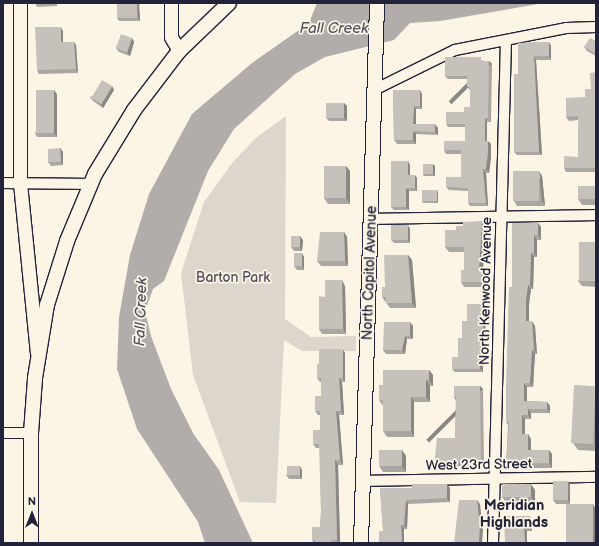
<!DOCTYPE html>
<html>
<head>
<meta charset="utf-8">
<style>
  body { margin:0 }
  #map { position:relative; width:599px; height:546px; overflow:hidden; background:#fcf5e5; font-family:"Balsamiq Sans",sans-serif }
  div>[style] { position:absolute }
  .green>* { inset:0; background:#dcd6cc }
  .water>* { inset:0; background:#b2adab }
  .roads { filter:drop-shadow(1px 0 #22223b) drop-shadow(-1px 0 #22223b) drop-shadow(0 1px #22223b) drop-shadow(0 -1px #22223b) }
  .minor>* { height:10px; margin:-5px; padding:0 5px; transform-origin:5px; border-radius:5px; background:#fcf5e5 }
  .tertiary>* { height:13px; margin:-6.5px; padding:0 6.5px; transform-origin:6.5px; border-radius:6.5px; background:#fcf5e5 }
  .secondary>* { height:14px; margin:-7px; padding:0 7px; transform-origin:7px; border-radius:7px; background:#fcf5e5 }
  .wall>* { inset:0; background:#aaa6a1 }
  .shaded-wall>* { inset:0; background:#8b8783; transform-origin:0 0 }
  .building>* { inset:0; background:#c6c1bb; transform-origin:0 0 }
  span { translate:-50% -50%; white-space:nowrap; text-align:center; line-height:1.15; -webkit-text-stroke:3.5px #fcf5e5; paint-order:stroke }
  .street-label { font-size:14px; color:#22223b }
  .park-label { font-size:14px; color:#504f5f }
  .water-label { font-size:15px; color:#545362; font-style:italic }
  .neighbourhood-label { font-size:15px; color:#22223b; font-weight:700 }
  .frame { position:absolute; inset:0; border:4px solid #22223b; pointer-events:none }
  .north { position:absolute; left:12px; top:494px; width:40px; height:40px; -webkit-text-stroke:3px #fcf5e5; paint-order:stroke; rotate:0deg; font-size:11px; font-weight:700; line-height:16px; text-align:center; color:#22223b }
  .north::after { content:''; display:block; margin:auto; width:14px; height:18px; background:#22223b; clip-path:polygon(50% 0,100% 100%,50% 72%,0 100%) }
</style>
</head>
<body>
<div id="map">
  <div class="green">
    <div style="clip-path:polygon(286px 116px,285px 319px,311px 337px,356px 336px,356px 351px,302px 351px,284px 340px,276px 503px,240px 502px,193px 375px,181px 273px,204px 202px,232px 163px,257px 137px)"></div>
  </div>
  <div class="water">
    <div style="clip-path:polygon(317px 3px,544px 3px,440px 21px,410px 23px,394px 40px,325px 57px,295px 74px,234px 129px,208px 171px,164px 281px,153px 289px,145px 311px,151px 336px,171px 389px,193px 433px,219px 470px,253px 543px,205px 543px,198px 522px,137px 429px,117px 369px,119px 317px,130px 255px,149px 194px,192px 114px,252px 63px,309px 23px)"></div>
  </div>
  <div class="roads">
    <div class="minor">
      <div style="left:376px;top:89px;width:88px;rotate:-26.3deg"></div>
      <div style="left:455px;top:50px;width:113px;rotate:-11.2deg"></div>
      <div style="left:566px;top:28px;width:30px;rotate:-2deg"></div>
      <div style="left:3px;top:183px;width:87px;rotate:0.7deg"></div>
      <div style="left:371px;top:219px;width:225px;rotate:-1deg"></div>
      <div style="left:3px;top:433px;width:28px"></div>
      <div style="left:363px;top:481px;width:233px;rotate:-1deg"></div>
      <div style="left:493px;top:543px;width:502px;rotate:-88.52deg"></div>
    </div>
    <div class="tertiary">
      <div style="left:20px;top:3px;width:180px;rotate:90deg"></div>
      <div style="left:20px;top:183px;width:170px;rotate:84.3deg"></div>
      <div style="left:171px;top:3px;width:34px;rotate:90deg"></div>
      <div style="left:171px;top:37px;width:16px;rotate:60deg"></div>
    </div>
    <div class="secondary">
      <div style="left:31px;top:543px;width:110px;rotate:-90deg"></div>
      <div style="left:31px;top:433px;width:55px;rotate:-85.8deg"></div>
      <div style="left:35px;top:378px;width:74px;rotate:-80.7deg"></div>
      <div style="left:47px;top:305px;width:67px;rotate:-72.6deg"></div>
      <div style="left:67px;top:241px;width:73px;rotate:-67.3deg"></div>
      <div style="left:95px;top:174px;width:75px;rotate:-58.6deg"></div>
      <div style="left:134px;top:110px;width:74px;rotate:-52.7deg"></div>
      <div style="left:179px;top:51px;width:69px;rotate:-43.8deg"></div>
      <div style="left:361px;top:543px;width:540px;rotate:-88.3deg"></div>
    </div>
  </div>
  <div class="wall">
    <div style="clip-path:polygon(35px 3px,57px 3px,57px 6px,37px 7px)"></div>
    <div style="clip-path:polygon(139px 3px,140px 21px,119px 21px,117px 18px)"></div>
    <div style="clip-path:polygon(63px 31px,63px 42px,74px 42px,76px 45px,78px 73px,39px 74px,37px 70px)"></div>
    <div style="clip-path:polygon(132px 38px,134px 42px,130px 56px,119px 52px,116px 48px)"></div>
    <div style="clip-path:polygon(596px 41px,596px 56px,587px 51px,584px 47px)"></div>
    <div style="clip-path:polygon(549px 42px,551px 46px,551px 60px,536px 60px,542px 155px,517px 155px,514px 152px,518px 74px,518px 43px)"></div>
    <div style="clip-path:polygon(483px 60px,483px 61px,489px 61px,492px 64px,491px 122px,487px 122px,487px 141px,491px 144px,491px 157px,489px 173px,486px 173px,488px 206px,470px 206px,468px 203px,468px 191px,449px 190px,446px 187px,461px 177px,461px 154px,446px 154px,444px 150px,465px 141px,465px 127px,448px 127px,446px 124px,464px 112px,470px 107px,470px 90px,467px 87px,467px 79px,448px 79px,445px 76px)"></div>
    <div style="clip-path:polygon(596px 72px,596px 172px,566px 172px,564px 168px,578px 157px,578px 120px,569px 121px,566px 117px,585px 97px,591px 89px)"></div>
    <div style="clip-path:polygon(112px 86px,114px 90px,103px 108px,93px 101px,90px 97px)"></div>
    <div style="clip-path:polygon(393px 90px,422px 94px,422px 109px,416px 109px,416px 124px,438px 128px,438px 135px,416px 134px,416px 144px,397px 144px,394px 140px)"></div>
    <div style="clip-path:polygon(57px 94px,57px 137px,37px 137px,35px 133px)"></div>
    <div style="clip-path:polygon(344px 103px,347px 106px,347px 121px,329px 121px,326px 118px)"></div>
    <div style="clip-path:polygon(60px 148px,63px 152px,63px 165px,51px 166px,48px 162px)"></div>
    <div style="clip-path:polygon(410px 165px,410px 175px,417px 178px,417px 191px,409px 191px,409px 210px,394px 210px,391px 207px)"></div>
    <div style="clip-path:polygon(346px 166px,350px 171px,350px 204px,328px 204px,324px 198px)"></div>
    <div style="clip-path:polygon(435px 166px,435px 176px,424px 176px,423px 174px)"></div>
    <div style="clip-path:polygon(542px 176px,545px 206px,517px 206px,514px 201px)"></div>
    <div style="clip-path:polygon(596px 186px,596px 205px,582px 205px,578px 199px)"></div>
    <div style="clip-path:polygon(437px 190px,438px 192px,438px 203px,423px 203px,422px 201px)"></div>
    <div style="clip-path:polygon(482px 221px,485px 226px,483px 271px,486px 275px,486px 287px,464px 287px,461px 282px,464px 270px,464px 252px,449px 252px,445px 247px,456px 230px,463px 226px)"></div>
    <div style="clip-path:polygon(538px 223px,541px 227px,541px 240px,537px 240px,537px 257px,534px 257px,533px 289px,531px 289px,529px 304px,529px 321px,535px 326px,537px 354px,535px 354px,533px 387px,527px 387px,527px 401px,547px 402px,550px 406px,550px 413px,531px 413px,531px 419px,525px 419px,525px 434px,528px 434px,531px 439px,531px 450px,552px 454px,552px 468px,509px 468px,506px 464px,508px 425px,506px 422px,512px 287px)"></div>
    <div style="clip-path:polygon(410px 229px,410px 243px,394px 243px,391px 240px)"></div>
    <div style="clip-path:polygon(344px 232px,347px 237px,348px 266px,321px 266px,317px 261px)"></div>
    <div style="clip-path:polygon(303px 240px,302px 251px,294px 251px,291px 247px)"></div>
    <div style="clip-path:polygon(596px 242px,596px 287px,582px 286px,578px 281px)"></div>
    <div style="clip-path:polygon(408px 255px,412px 260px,416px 308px,390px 308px,382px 297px,385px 287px)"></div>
    <div style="clip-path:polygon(304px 257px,304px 270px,297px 270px,294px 266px)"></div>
    <div style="clip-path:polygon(345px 286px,346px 334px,322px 334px,319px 329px,325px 297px)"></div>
    <div style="clip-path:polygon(486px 308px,485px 339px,483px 339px,483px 372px,455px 372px,452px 369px,458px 357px,467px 321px)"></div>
    <div style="clip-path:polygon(413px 326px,413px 339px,407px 339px,405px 354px,386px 354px,383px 350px)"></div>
    <div style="clip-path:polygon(345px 353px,345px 382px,342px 382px,344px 415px,339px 415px,343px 465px,338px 465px,340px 543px,314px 543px,312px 540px,320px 527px,321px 512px,320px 448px,316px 448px,313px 444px,320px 430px,320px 415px,318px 415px,315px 411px,321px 396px,321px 382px,320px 382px,317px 378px,319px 364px)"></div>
    <div style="clip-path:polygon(429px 370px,433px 375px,433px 386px,430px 386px,430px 402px,414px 402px,414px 437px,387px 437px,383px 431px,383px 406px,379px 400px,383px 385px)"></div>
    <div style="clip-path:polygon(480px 386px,483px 389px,484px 466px,451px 466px,451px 470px,437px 470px,434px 466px,455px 438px,456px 401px,454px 397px)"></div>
    <div style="clip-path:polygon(596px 386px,596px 451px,578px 450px,573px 443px)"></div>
    <div style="clip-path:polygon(402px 450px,406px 456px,406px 472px,383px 472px,379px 466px)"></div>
    <div style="clip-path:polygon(302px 470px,302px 479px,289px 479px,286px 475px)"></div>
    <div style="clip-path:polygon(568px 481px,570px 485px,570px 504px,556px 504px,553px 500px)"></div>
    <div style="clip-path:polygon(380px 488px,450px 488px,450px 502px,408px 504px,407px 529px,404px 529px,404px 543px,379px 543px,383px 531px)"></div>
    <div style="clip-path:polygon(535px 490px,535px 502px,506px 502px,502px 497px)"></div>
    <div style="clip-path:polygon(529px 516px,532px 520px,532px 531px,527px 531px,527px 543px,505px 543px)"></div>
  </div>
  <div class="shaded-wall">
    <div style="clip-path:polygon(137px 3px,139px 3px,140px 21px,138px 18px)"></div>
    <div style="clip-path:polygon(61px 27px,63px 31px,63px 45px,61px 42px)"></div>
    <div style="clip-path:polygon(132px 38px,134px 42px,130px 56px,127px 52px)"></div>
    <div style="clip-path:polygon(74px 42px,76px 45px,78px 73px,76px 69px)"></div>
    <div style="clip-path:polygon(549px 42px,551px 46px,551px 60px,549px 56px)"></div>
    <div style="clip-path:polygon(534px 56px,536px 60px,542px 155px,539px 152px)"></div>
    <div style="left:489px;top:61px;width:4px;height:57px;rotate:45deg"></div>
    <div style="clip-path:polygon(112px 86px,114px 90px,103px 108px,101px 104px)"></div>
    <div style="clip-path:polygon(54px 90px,57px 94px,57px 137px,54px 133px)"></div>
    <div style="clip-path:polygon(420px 90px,422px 94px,422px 109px,420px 106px)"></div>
    <div style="clip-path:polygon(344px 103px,347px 106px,347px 121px,344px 118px)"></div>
    <div style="clip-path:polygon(414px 106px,416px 109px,416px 128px,413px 124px)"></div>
    <div style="clip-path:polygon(485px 118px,487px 122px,487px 144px,485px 141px)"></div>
    <div style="clip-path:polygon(435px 124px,438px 128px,438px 135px,435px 132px)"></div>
    <div style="clip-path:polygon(413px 131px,416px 134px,416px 144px,413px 140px)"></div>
    <div style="clip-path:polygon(488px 141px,491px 144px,491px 157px,489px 173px,486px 169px)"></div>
    <div style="clip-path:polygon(60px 148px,63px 152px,63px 165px,61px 162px)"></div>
    <div style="clip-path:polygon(408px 161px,410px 165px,410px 178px,408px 175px)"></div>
    <div style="clip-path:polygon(433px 164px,435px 166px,435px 176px,433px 174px)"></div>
    <div style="clip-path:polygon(346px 166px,350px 171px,350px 204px,346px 198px)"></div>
    <div style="clip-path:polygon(483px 169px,486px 173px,488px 206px,486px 203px)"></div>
    <div style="clip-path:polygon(539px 171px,542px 176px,545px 206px,542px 201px)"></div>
    <div style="clip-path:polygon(415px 175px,417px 178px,417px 191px,415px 188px)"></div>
    <div style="clip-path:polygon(406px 188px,409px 191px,409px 210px,406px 207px)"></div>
    <div style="clip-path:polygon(437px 190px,438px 192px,438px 203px,437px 201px)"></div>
    <div style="clip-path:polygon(482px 221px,485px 226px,483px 271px,486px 275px,486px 287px,482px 282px,479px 270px)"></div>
    <div style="clip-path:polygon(538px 223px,541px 227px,541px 240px,538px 235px)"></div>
    <div style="clip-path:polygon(408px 225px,410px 229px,410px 243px,408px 240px)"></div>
    <div style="clip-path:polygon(344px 232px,347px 237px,348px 266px,345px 261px)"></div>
    <div style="clip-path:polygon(534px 235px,537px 240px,537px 257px,534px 253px)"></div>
    <div style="clip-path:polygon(300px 236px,303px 240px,302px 251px,300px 248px)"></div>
    <div style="clip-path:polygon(302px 253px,304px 257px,304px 270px,302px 266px)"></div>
    <div style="clip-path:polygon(531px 253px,534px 257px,533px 289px,530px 285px)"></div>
    <div style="clip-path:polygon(408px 255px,412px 260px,416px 308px,412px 303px)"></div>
    <div style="clip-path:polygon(342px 280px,345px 286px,346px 334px,343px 329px)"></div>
    <div style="clip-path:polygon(528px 285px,531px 289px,529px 304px,529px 326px,526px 321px,526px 300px)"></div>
    <div style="clip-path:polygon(484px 304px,486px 308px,485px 339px,483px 335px)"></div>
    <div style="clip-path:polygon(532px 321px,535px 326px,537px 354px,534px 350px)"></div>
    <div style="clip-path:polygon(410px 322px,413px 326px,413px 339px,410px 336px)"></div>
    <div style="clip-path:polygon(480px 335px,483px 339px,483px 372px,480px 369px)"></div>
    <div style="clip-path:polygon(405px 336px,407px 339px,405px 354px,402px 350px)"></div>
    <div style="clip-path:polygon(343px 349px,345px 353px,345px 382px,343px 378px)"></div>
    <div style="clip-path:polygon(532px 350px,535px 354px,533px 387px,530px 383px)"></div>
    <div style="clip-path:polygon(429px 370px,433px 375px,433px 386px,429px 380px)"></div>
    <div style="clip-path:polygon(339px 378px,342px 382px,344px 415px,341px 411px)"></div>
    <div style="clip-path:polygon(426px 380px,430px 386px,430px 402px,426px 397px)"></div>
    <div style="clip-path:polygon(524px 383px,527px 387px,527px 406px,524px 401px)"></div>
    <div style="left:480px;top:386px;width:4px;height:76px;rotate:45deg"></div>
    <div style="clip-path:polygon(411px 397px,414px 402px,414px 437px,411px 431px)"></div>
    <div style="clip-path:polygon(547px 402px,550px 406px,550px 413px,547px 409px)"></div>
    <div style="clip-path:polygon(528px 409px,531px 413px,531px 419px,528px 415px)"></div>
    <div style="clip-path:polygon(336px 411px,339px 415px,343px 465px,340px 460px)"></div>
    <div style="clip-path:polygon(522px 415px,525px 419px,525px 439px,522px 434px)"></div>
    <div style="clip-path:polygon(528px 434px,531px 439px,531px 454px,528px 450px)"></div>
    <div style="clip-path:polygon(402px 450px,406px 456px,406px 472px,402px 466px)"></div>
    <div style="clip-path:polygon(549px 450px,552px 454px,552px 468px,549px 463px)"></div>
    <div style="clip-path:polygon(335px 460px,338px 465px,340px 543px,339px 543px,337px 540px)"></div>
    <div style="clip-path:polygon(448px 462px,451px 466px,451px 470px,448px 466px)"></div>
    <div style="clip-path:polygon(300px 466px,302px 470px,302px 479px,300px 475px)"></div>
    <div style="clip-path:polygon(568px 481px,570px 485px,570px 504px,568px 500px)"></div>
    <div style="clip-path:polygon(447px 484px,450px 488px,450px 502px,447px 498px)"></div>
    <div style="clip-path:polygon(531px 484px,535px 490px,535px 502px,531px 497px)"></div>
    <div style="clip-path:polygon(406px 500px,408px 504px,407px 529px,404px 525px)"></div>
    <div style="clip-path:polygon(477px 500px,480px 504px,483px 530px,482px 543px,479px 543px)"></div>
    <div style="clip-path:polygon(593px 504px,596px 509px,596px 543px,592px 543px)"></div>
    <div style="clip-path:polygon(529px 516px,532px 520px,532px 531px,529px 527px)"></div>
    <div style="clip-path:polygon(401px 525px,404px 529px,404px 543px,402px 543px)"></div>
    <div style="clip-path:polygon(524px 527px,527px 531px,527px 543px,525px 543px)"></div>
  </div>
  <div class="building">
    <div style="left:117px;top:3px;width:20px;height:15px"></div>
    <div style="clip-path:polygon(35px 27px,61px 27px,61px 42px,74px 42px,76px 69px,37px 70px)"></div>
    <div style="left:121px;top:34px;width:12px;height:15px;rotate:20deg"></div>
    <div style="clip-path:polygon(590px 38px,596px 41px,596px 54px,584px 47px)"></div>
    <div style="clip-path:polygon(549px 42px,549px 56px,534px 56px,539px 152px,514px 152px,514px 74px,518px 74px,518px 43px)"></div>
    <div style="clip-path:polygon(445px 57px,481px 57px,481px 61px,489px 61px,488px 118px,485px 118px,485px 141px,488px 141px,488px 153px,486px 169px,483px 169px,486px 203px,468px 203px,468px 188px,446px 187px,446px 177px,461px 177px,461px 150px,444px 150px,444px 141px,465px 141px,465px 124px,446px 124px,446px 112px,464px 112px,464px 107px,470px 107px,470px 87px,467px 87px,467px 76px,445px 76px)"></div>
    <div style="clip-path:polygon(596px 72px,596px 168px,564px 168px,564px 156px,578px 157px,578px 116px,566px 117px,566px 98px,585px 97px,585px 89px,591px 89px,590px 73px)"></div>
    <div style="left:102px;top:80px;width:12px;height:21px;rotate:31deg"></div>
    <div style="left:36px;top:90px;width:18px;height:43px"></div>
    <div style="clip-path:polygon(393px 90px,420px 90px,420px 106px,414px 106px,413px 124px,435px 124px,435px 132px,413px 131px,413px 140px,394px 140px)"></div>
    <div style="left:326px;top:103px;width:18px;height:15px"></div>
    <div style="clip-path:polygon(60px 148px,61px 162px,48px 162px,48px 149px)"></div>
    <div style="clip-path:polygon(391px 161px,408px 161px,408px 175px,415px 175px,415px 188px,406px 188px,406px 207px,391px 207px)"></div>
    <div style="left:423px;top:164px;width:10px;height:10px"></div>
    <div style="left:324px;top:166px;width:22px;height:32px"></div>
    <div style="left:513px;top:171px;width:26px;height:30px"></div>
    <div style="left:578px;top:186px;width:18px;height:13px"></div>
    <div style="left:422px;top:190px;width:15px;height:11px"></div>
    <div style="clip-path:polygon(482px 221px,479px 270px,482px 270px,482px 282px,461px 282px,461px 270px,464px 270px,464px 247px,445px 247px,445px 230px,456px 230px,456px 226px,463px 226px,463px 222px)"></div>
    <div style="clip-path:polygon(512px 223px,538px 223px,538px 235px,534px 235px,534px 253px,531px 253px,530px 285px,528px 285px,526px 300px,526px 321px,532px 321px,534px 350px,532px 350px,530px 383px,524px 383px,524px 401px,547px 402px,547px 409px,528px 409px,528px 415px,522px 415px,522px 434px,528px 434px,528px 450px,549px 450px,549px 463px,506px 464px,509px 422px,506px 422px,506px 386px,509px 287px,512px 287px)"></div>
    <div style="left:391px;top:225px;width:17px;height:15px"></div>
    <div style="clip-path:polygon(320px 232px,344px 232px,345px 261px,317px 261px)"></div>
    <div style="left:291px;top:236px;width:9px;height:11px"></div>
    <div style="left:579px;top:242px;width:17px;height:39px"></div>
    <div style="left:294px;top:253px;width:8px;height:13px"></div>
    <div style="clip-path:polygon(384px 255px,408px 255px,412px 303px,386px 303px,386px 297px,382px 297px,382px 287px,385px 287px)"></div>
    <div style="clip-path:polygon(325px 280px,342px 280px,343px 329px,319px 329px,319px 296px,325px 297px)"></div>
    <div style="clip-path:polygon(467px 304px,484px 304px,483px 335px,480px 335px,480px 369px,452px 369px,452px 357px,458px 357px,458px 338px,462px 338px,462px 321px,467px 321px)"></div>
    <div style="clip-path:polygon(384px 322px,410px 322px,410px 336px,405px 336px,402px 350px,383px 350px)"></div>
    <div style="clip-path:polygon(319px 349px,343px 349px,343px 378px,339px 378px,341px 411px,336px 411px,340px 460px,335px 460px,337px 540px,331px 540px,331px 543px,315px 543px,315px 540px,312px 540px,312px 527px,320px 527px,321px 512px,319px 444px,313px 444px,313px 430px,320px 430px,320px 411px,315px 411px,315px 396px,321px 396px,321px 378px,317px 378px,317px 364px,319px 364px)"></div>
    <div style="clip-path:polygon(383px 370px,429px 370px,429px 380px,426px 380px,426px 397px,411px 397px,411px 431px,383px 431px,383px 400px,379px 400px,379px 385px,383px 385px)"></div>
    <div style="left:574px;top:385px;width:22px;height:58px;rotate:3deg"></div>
    <div style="clip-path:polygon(454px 386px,480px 386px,481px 462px,448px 462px,448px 466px,434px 466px,437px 438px,455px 438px,456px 397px,454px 397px)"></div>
    <div style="left:379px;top:450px;width:23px;height:16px"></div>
    <div style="left:287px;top:466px;width:13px;height:9px"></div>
    <div style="left:553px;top:481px;width:15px;height:19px"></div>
    <div style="clip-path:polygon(412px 484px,447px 484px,447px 498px,406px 500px,404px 525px,401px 525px,402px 543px,379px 543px,379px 531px,383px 531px,380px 488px,412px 488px)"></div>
    <div style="left:502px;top:484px;width:29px;height:13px"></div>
    <div style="clip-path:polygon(459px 500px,477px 500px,480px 526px,479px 543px,454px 543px)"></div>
    <div style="left:566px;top:504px;width:27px;height:39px"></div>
    <div style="clip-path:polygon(504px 516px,529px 516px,529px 527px,524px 527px,525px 543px,505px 543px)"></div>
  </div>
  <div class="street-label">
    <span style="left:370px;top:273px;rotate:-88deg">North Capitol Avenue</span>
    <span style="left:486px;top:291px;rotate:-89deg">North Kenwood Avenue</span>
    <span style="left:479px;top:465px;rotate:-1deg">West 23rd Street</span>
  </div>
  <div class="park-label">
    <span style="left:233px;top:278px">Barton Park</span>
  </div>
  <div class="water-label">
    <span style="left:334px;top:29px">Fall Creek</span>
    <span style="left:141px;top:312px;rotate:-88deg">Fall Creek</span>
  </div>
  <div class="neighbourhood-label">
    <span style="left:514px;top:514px">Meridian<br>Highlands</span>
  </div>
  <div class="frame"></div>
  <div class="north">N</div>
</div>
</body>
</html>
